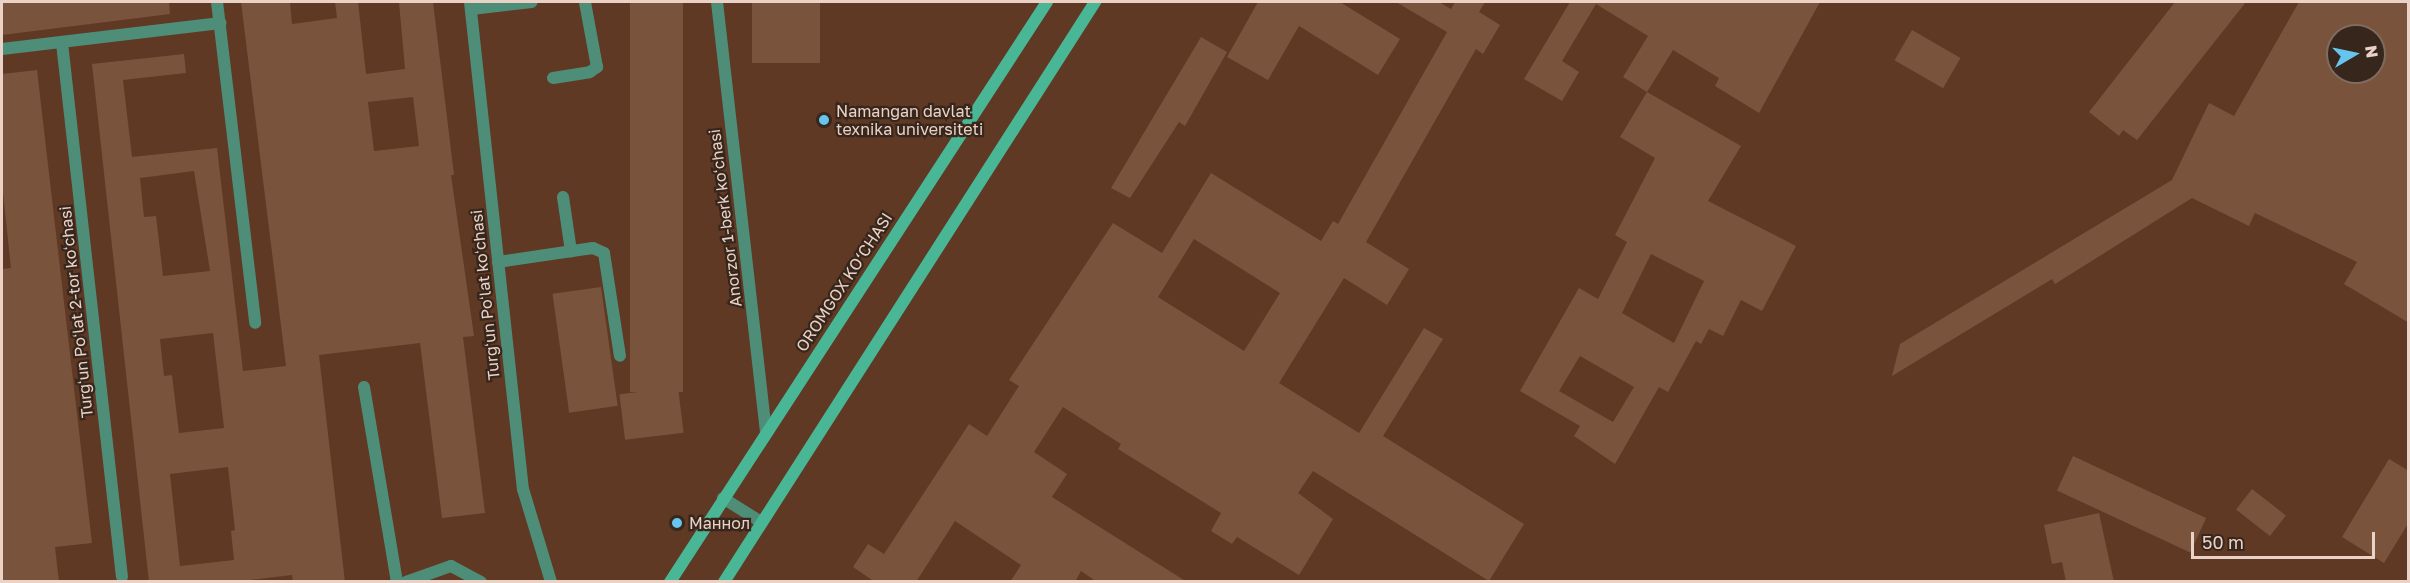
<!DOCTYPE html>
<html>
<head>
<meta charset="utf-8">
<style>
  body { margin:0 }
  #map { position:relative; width:2410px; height:583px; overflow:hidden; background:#5f3924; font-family:"Golos Text",sans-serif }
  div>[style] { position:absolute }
  .building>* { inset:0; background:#7a533c; transform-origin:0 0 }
  .minor>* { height:12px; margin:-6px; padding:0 6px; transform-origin:6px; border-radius:6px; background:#4e8e79 }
  .tertiary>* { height:12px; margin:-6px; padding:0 6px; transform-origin:6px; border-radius:6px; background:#4e8e79 }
  .secondary>* { height:12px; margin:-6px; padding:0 6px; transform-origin:6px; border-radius:6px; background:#49b796 }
  .dots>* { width:16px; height:16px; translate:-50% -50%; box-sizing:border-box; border:3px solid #37261c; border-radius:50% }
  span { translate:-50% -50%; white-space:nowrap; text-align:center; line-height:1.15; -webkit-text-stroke:4.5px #37261c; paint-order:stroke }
  .poi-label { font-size:16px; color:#ead2c6 }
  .left { translate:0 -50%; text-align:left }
  .street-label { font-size:16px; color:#ead2c6 }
  .frame { position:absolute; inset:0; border:3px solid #ead2c6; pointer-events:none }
  .north { position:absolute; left:2326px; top:24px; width:60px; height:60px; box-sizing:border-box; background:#37261c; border:2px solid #7f6b60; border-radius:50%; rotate:81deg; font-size:16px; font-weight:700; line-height:24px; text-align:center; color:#ead2c6 }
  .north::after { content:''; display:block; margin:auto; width:21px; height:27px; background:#66c4ef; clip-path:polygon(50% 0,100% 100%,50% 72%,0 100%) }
  .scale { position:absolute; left:2191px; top:532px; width:184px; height:27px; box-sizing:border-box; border:3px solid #ead2c6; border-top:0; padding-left:8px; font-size:18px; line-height:21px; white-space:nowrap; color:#ead2c6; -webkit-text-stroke:4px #37261c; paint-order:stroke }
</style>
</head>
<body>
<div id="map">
  <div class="building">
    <div style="clip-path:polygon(2px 2px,169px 2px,170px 14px,2px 35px)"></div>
    <div style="clip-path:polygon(evenodd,241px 2px,290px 2px,292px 24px,337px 18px,335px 2px,358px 2px,366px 74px,405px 69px,399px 2px,433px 2px,454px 175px,451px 175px,474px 336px,463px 337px,485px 513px,442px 518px,420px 343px,319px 355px,345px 582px,293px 582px,292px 575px,234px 582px,149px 582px,92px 64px,184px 54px,186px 73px,123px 80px,132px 157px,217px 148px,243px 371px,286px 366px,241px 2px,413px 97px,419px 146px,374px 151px,368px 102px,413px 97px,241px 2px,194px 171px,210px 271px,163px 276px,156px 216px,144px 217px,140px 178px,194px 171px,241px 2px,213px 333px,224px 428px,179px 433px,172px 375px,164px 376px,160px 339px,213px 333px,241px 2px,228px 467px,235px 530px,231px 531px,234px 560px,180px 566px,170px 474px,228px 467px)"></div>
    <div style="left:630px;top:2px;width:53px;height:390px"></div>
    <div style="left:752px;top:2px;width:68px;height:61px"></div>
    <div style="clip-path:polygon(1258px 2px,1340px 2px,1400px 39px,1378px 75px,1299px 26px,1268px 80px,1227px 57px)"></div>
    <div style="clip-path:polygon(evenodd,1396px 2px,1439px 2px,1451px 9px,1455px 2px,1485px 2px,1479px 12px,1500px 25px,1483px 54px,1476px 49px,1366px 242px,1409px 269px,1387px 305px,1344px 278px,1279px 383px,1359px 433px,1424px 328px,1443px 339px,1383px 436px,1524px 524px,1489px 581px,1313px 471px,1298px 493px,1333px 519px,1299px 575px,1237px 537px,1232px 544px,1211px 531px,1221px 513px,1118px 449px,1121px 444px,1063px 407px,1034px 452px,1067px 474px,1052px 497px,1187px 582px,1097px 582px,1081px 571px,1075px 582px,1010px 582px,1021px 565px,955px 521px,916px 582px,875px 582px,853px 567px,868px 544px,884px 554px,969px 424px,987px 436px,1019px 386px,1009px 380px,1113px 223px,1162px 253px,1211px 173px,1321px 241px,1333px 221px,1338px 224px,1447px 32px,1396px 2px,1194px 239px,1280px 293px,1244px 351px,1158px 297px,1194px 239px)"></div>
    <div style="clip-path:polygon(1570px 2px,1820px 2px,1759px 113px,1715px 86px,1719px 78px,1673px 50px,1647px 92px,1623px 77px,1648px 36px,1596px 4px,1562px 61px,1579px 72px,1562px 101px,1524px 79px)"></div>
    <div style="clip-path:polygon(2175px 2px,2246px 2px,2137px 140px,2123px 130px,2119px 136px,2089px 112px)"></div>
    <div style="clip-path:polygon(evenodd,2299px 2px,2409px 2px,2409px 323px,2344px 284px,2357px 262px,2255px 213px,2249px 226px,2192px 198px,2055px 284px,2052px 279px,1892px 376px,1900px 344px,2172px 180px,2209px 103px,2234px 116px,2299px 2px,2338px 36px,2374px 36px,2374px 72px,2338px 72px,2338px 36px)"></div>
    <div style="left:1912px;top:30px;width:56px;height:35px;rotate:30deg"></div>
    <div style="clip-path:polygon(1201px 37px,1227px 52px,1185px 126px,1179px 122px,1130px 198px,1111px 188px)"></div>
    <div style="clip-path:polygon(37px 70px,92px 543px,55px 547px,59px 582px,2px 582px,2px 269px,11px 268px,2px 183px,2px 74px)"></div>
    <div style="clip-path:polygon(evenodd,1647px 92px,1741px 146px,1708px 201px,1796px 246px,1762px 311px,1741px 300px,1723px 336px,1709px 329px,1701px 344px,1696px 341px,1668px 392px,1659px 387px,1615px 464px,1574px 436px,1580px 426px,1520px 391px,1579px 288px,1598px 299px,1627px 242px,1615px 235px,1655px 158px,1620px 137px,1647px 92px,1651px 254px,1704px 281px,1674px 343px,1622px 313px,1651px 254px,1647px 92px,1580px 356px,1634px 387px,1613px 422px,1559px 391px,1580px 356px)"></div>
    <div style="left:601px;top:287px;width:120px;height:49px;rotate:82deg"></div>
    <div style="left:678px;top:387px;width:46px;height:59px;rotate:83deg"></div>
    <div style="left:2073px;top:456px;width:147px;height:38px;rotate:25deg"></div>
    <div style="clip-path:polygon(2389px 459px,2409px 471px,2409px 522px,2384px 563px,2342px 537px)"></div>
    <div style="left:2252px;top:489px;width:43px;height:26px;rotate:38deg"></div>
    <div style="clip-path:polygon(2099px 513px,2114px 582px,2066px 582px,2062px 562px,2052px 564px,2044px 525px)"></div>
  </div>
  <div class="minor">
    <div style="left:217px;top:2px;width:323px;rotate:83.2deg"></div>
    <div style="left:470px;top:2px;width:490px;rotate:83.8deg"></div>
    <div style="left:523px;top:489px;width:97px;rotate:73.2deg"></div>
    <div style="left:717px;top:2px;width:431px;rotate:83.5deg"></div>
    <div style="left:472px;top:9px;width:60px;rotate:-6.7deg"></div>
    <div style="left:62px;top:43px;width:537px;rotate:83.59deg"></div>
    <div style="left:2px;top:49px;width:220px;rotate:-6.8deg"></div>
    <div style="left:553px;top:78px;width:37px;rotate:-9deg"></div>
    <div style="left:590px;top:72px;width:9px;rotate:-36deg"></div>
    <div style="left:597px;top:67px;width:66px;rotate:-100.5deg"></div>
    <div style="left:563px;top:197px;width:55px;rotate:81.6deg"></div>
    <div style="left:498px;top:262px;width:96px;rotate:-8.4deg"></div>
    <div style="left:593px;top:248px;width:12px;rotate:24deg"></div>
    <div style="left:604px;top:253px;width:104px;rotate:81.2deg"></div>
    <div style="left:364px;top:387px;width:198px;rotate:80.4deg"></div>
    <div style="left:406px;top:582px;width:48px;rotate:-19.6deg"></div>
    <div style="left:451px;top:566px;width:34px;rotate:28deg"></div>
  </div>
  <div class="tertiary">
    <div style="left:723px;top:498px;width:45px;rotate:32.3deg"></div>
  </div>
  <div class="secondary">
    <div style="left:670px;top:582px;width:692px;rotate:-56.98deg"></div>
    <div style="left:724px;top:582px;width:689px;rotate:-57.39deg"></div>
  </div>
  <div class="dots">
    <div style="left:824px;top:120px;background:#66c4ef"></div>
    <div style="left:677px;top:523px;background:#66c4ef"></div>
  </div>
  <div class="poi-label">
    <span class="left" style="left:836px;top:120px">Namangan davlat<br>texnika universiteti</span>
    <span class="left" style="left:689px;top:523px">Маннол</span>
  </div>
  <div class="street-label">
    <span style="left:725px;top:218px;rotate:-97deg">Anorzor 1-berk koʻchasi</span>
    <span style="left:844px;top:282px;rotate:-57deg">OROMGOX KO‘CHASI</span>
    <span style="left:485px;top:295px;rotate:-96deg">Turgʻun Poʻlat koʻchasi</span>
    <span style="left:76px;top:312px;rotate:-96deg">Turgʻun Poʻlat 2-tor koʻchasi</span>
  </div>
  <div class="frame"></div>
  <div class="north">N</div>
  <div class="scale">50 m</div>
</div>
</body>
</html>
